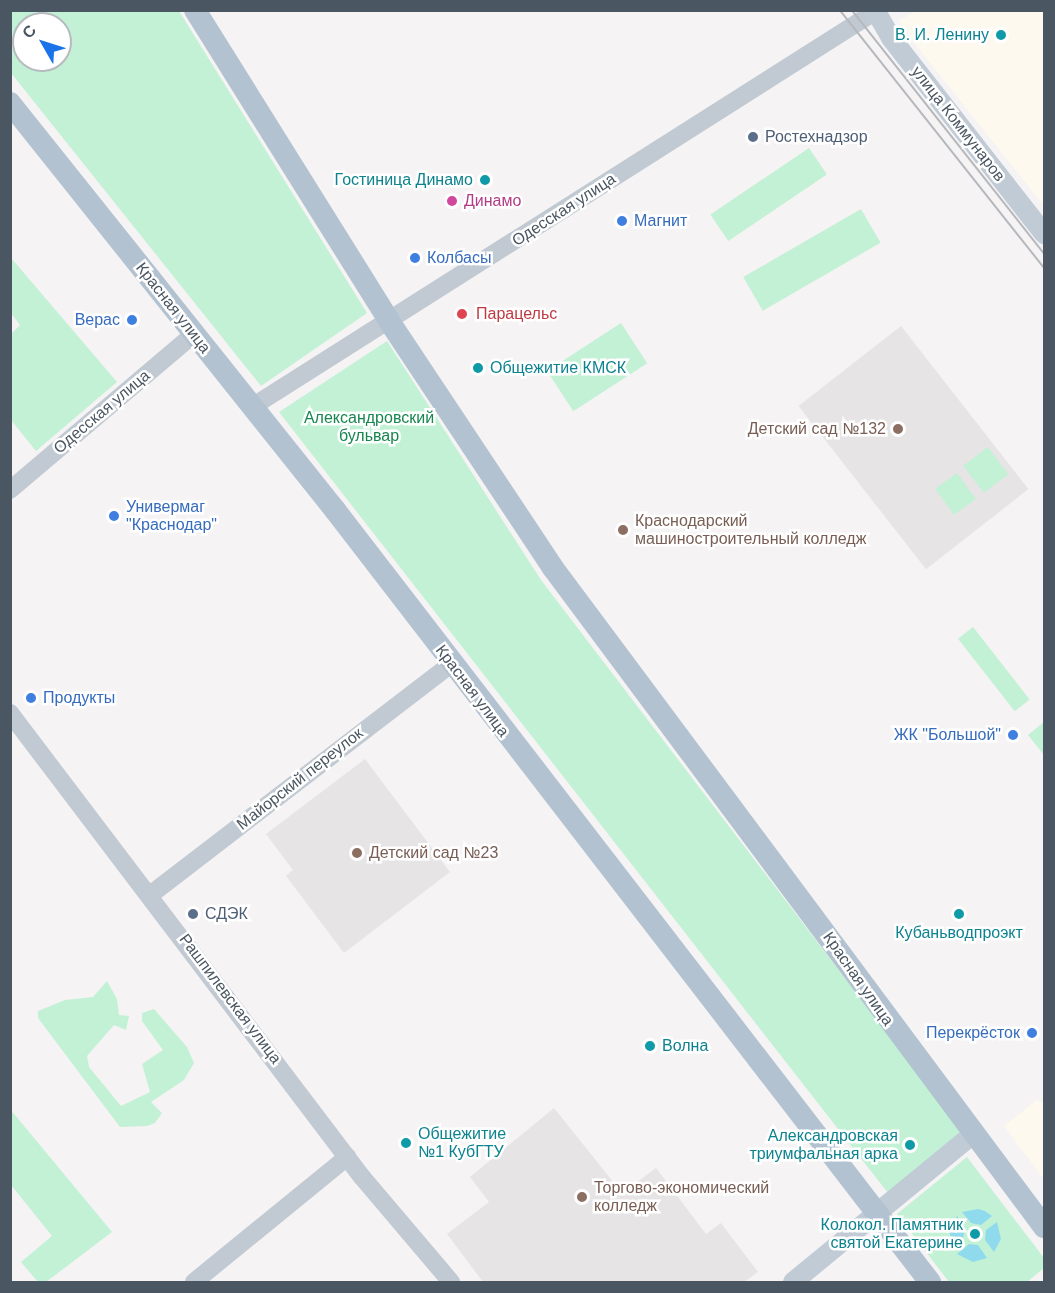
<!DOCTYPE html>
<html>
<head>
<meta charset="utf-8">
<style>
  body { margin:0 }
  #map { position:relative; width:1055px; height:1293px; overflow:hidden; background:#f5f3f3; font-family:Helvetica,sans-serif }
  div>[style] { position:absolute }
  .commercial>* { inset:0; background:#fdf9ef }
  .education>* { inset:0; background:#e6e4e5; transform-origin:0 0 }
  .green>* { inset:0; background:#c3f1d5; transform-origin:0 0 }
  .water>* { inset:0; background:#90daee }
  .tertiary>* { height:18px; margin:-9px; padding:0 9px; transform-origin:9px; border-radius:9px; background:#c1cad2 }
  .secondary>* { height:20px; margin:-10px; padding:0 10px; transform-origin:10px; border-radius:10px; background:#c1cbd6 }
  .primary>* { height:22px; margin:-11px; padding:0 11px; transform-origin:11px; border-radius:11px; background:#b3c2d1 }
  .tram>* { height:1.5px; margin:-0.75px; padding:0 0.75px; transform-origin:0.75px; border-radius:0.75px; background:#b5b8bd }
  .dots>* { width:16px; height:16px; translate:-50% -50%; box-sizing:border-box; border:3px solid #fff; border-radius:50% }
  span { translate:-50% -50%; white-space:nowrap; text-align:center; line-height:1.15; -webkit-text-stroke:5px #fff; paint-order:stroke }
  .culture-label { font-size:16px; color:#0d838f }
  .right { translate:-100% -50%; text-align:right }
  .left { translate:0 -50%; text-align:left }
  .street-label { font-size:16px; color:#4a5661 }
  .service-label { font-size:16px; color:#4e5e75 }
  .hotel-label { font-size:16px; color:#b23c85 }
  .shop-label { font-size:16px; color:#366cbe }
  .health-label { font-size:16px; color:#be3a42 }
  .park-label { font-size:16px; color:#17864f }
  .education-label { font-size:16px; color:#785e54 }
  .frame { position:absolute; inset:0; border:12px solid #4a5661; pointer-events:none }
  .north { position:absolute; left:12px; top:12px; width:60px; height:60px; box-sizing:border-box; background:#fff; border:2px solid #b7bbc0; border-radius:50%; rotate:309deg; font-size:16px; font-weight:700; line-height:24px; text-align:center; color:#4a5661 }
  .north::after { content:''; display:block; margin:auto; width:21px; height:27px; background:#1a73e8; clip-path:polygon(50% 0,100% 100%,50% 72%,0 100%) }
</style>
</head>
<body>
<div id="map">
  <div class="commercial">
    <div style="clip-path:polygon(917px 10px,1044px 11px,1044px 206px,915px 44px,899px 21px)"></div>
    <div style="clip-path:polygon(1037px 1100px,1044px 1104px,1044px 1179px,1004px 1126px)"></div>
  </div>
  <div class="education">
    <div style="left:901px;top:326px;width:207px;height:130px;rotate:52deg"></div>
    <div style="clip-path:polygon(365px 759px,450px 872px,344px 953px,286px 876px,293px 870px,266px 834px)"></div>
    <div style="clip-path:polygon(554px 1108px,622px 1193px,656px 1168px,706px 1234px,721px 1223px,758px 1272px,744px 1282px,483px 1282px,447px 1234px,489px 1202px,470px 1177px)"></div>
  </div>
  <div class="green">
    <div style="clip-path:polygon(evenodd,11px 10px,179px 11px,367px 313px,261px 386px,11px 73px,11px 10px,24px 24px,60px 24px,60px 60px,24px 60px,24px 24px)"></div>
    <div style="left:809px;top:148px;width:32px;height:119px;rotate:56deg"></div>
    <div style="left:861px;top:209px;width:39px;height:136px;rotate:60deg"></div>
    <div style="clip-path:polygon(12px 259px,117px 382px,36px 451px,11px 420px,11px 334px,20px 325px,11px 313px)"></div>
    <div style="left:621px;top:323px;width:48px;height:88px;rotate:57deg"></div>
    <div style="clip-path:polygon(387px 341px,541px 580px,963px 1133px,888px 1193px,279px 412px)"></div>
    <div style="left:988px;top:447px;width:34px;height:31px;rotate:53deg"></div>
    <div style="left:957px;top:473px;width:32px;height:27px;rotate:54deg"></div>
    <div style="left:973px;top:627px;width:92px;height:19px;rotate:52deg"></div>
    <div style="clip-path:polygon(1044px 722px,1044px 755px,1028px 735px)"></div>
    <div style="clip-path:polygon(107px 981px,117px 999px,119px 1015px,129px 1016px,126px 1030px,114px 1025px,87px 1056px,89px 1067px,121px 1106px,150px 1092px,142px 1064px,163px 1050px,142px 1021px,142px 1013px,154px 1009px,187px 1047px,194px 1063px,184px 1080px,151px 1102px,162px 1113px,155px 1123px,147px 1126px,120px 1127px,38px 1018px,38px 1011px,65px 1000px,93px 997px)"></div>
    <div style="clip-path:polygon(10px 1109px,112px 1232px,46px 1282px,38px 1282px,21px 1262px,52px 1236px,11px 1185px)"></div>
    <div style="clip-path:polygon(967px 1157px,1044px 1258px,1044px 1268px,1027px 1282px,949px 1282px,897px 1214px)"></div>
  </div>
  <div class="water">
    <div style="clip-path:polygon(978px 1209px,985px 1211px,992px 1216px,981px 1225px,971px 1223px,962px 1212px)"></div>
    <div style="clip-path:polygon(957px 1216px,965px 1228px,963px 1238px,952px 1247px,949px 1228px)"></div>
    <div style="clip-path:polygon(997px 1222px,1001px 1239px,994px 1252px,985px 1240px,986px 1230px)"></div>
    <div style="clip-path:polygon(969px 1244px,978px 1245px,987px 1258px,973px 1262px,957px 1254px)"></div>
  </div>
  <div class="tertiary">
    <div style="left:252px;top:407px;width:739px;rotate:-32.4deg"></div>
    <div style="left:10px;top:490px;width:241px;rotate:-40.3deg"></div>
    <div style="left:10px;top:713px;width:582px;rotate:52.82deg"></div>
    <div style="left:362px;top:1177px;width:138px;rotate:49.7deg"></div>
    <div style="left:150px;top:895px;width:379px;rotate:-37.5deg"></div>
    <div style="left:194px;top:1282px;width:198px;rotate:-39.2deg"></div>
  </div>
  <div class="secondary">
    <div style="left:875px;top:10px;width:32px;rotate:60deg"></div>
    <div style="left:891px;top:38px;width:249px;rotate:52deg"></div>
    <div style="left:793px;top:1282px;width:233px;rotate:-39.4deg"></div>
  </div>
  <div class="primary">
    <div style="left:195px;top:10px;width:367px;rotate:58deg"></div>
    <div style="left:389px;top:321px;width:296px;rotate:56.4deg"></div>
    <div style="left:553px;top:568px;width:822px;rotate:53.31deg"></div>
    <div style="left:10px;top:103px;width:521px;rotate:51.39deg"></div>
    <div style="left:335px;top:510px;width:975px;rotate:52.38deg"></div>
  </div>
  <div class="tram">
    <div style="left:840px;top:10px;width:328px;rotate:51.6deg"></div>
    <div style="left:852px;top:10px;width:310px;rotate:51.7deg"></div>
  </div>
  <div class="dots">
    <div style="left:1001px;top:35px;background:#0f9aa8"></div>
    <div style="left:753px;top:137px;background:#5c6f8a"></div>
    <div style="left:485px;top:180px;background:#0f9aa8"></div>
    <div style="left:452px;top:201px;background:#d1479c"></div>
    <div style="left:622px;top:221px;background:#3f7fe0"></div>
    <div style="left:415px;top:258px;background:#3f7fe0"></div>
    <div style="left:462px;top:314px;background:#e0444e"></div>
    <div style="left:132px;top:320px;background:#3f7fe0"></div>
    <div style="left:478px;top:368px;background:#0f9aa8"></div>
    <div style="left:898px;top:429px;background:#8d6e63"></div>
    <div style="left:114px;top:516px;background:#3f7fe0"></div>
    <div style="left:623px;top:530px;background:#8d6e63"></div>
    <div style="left:31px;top:698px;background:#3f7fe0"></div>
    <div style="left:1013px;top:735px;background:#3f7fe0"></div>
    <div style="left:357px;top:853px;background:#8d6e63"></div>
    <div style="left:193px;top:914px;background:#5c6f8a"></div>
    <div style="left:959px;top:914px;background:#0f9aa8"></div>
    <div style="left:1032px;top:1033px;background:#3f7fe0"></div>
    <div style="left:650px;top:1046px;background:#0f9aa8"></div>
    <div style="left:406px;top:1143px;background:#0f9aa8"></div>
    <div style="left:910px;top:1145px;background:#0f9aa8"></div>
    <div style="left:582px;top:1197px;background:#8d6e63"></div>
    <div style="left:975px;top:1234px;background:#0f9aa8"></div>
  </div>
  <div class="culture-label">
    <span class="right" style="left:989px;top:35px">В. И. Ленину</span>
    <span class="right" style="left:473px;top:180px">Гостиница Динамо</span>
    <span class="left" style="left:490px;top:368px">Общежитие КМСК</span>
    <span style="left:959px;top:933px">Кубаньводпроэкт</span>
    <span class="left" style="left:662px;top:1046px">Волна</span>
    <span class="left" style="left:418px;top:1143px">Общежитие<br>№1 КубГТУ</span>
    <span class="right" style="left:898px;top:1145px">Александровская<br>триумфальная арка</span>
    <span class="right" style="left:963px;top:1234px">Колокол. Памятник<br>святой Екатерине</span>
  </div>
  <div class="street-label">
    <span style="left:958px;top:124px;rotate:52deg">улица Коммунаров</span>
    <span style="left:564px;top:210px;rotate:-33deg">Одесская улица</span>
    <span style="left:173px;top:308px;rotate:52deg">Красная улица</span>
    <span style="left:102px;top:412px;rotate:-40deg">Одесская улица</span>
    <span style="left:472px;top:691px;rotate:53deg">Красная улица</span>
    <span style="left:300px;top:779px;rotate:-38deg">Майорский переулок</span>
    <span style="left:858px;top:979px;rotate:55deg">Красная улица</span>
    <span style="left:230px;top:999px;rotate:53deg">Рашпилевская улица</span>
  </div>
  <div class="service-label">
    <span class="left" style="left:765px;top:137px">Ростехнадзор</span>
    <span class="left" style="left:205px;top:914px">СДЭК</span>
  </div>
  <div class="hotel-label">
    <span class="left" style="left:464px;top:201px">Динамо</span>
  </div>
  <div class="shop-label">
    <span class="left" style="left:634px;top:221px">Магнит</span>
    <span class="left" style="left:427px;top:258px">Колбасы</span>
    <span class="right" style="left:120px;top:320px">Верас</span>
    <span class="left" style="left:126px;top:516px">Универмаг<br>"Краснодар"</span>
    <span class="left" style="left:43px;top:698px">Продукты</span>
    <span class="right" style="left:1001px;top:735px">ЖК "Большой"</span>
    <span class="right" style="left:1020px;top:1033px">Перекрёсток</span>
  </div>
  <div class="health-label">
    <span class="left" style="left:476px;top:314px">Парацельс</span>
  </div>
  <div class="park-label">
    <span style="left:369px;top:427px">Александровский<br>бульвар</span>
  </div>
  <div class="education-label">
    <span class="right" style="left:886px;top:429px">Детский сад №132</span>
    <span class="left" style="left:635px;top:530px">Краснодарский<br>машиностроительный колледж</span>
    <span class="left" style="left:369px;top:853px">Детский сад №23</span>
    <span class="left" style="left:594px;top:1197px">Торгово-экономический<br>колледж</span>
  </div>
  <div class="frame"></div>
  <div class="north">С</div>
</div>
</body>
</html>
